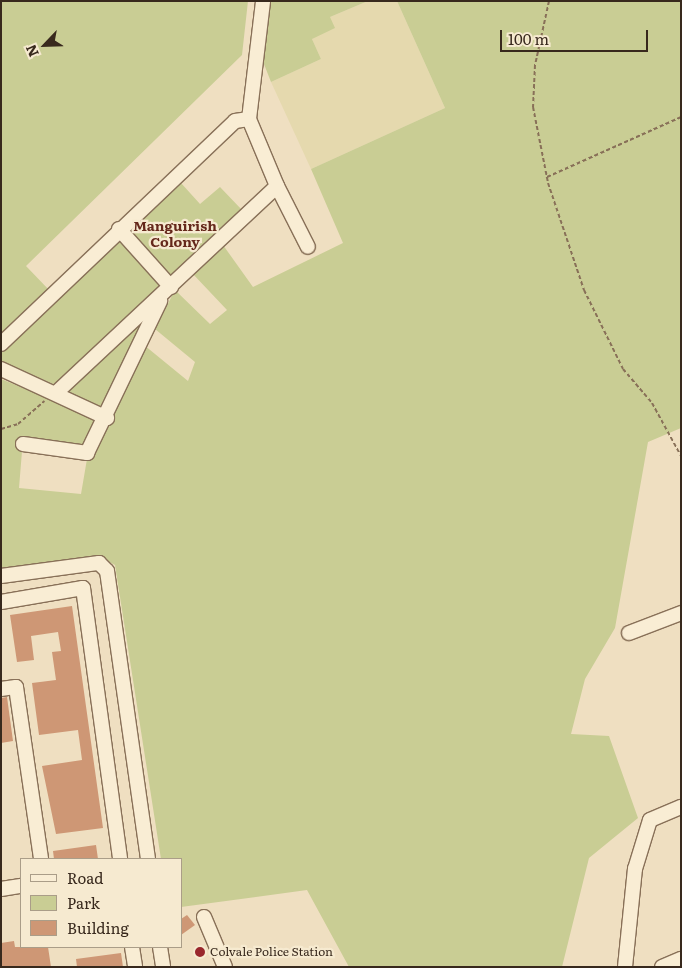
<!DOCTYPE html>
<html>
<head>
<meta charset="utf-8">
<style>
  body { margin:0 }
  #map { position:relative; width:682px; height:968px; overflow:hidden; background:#efdfc1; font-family:Literata,serif }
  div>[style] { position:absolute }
  .farmland>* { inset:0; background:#e5d9ae }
  .green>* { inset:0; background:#c9cd94 }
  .building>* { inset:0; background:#ce9775 }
  .path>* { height:2px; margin-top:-1px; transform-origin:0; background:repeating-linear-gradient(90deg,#887058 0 4px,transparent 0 6.5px) }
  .roads { filter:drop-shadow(1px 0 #887058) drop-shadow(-1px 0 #887058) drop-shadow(0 1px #887058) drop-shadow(0 -1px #887058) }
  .minor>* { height:14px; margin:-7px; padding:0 7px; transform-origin:7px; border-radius:7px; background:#f9edd4 }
  .dots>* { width:14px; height:14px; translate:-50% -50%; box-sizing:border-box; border:2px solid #f6ead0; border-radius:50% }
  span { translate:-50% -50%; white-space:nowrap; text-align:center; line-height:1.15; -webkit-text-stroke:4.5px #f6ead0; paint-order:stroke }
  .poi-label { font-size:12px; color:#38291d }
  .left { translate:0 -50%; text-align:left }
  .neighbourhood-label { font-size:14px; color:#65281b; font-weight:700 }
  .frame { position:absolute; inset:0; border:2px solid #38291d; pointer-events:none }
  .legend { position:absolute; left:20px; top:858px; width:162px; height:90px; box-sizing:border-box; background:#f6ead0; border:1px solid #aa9d88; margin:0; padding:6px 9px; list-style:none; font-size:15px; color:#38291d }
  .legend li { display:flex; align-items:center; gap:10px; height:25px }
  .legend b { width:25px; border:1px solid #aa9d88 }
  .north { position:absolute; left:20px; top:20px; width:50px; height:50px; -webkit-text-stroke:4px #f6ead0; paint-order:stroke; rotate:246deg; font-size:14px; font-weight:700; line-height:20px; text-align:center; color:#38291d }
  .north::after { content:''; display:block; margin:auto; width:18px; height:22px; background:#38291d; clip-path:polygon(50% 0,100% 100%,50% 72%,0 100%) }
  .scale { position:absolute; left:500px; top:30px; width:148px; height:22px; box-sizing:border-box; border:2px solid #38291d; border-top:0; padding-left:6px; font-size:15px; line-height:18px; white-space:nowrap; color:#38291d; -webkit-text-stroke:4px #f6ead0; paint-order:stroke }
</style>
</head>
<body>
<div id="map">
  <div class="farmland">
    <div style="clip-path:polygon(368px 1px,397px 1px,445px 108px,311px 169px,271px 82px,321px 59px,312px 39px,330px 17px)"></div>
  </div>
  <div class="green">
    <div style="clip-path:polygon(1px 1px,248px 1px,242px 55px,26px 266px,50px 291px,1px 337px)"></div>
    <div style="clip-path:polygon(270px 1px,368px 1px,330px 17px,335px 28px,312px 39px,321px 59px,271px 82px,262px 59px)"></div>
    <div style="clip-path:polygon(397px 1px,681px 1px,681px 428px,648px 442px,615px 628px,585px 679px,571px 734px,609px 736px,638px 818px,589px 858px,562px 967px,349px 967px,307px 890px,181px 907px,181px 859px,161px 859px,115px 565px,100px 557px,1px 570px,1px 379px,100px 419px,83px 450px,23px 439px,19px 488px,81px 494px,87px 459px,97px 448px,144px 345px,188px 381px,195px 362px,155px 329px,175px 290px,210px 324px,227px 310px,192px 273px,223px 245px,253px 287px,343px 243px,311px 169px,445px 108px)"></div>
    <div style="clip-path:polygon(181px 183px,200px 204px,220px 187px,242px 210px,169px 278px,126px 232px)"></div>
    <div style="clip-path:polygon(121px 240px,163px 285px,62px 380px,53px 384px,1px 361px,1px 351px)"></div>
    <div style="clip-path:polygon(149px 313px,105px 409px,64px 391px)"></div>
  </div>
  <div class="building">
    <div style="clip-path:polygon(72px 606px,103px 828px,56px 834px,42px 766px,82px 760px,78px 730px,39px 735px,32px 683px,56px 680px,52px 652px,61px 651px,58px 632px,31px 636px,34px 660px,17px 662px,10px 615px)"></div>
    <div style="clip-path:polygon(7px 697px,13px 741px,1px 743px,1px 698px)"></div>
    <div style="clip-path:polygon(96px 845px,98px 859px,54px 859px,53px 851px)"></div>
    <div style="clip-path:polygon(187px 915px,195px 925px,181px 935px,181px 919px)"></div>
    <div style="clip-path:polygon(14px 941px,15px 947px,48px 947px,51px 967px,1px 967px,1px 943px)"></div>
    <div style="clip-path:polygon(121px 953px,123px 967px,77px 967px,76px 959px)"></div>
  </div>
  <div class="path">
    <div style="left:549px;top:1px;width:66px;rotate:102.3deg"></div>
    <div style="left:535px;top:65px;width:42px;rotate:92.7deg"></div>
    <div style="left:533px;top:107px;width:77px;rotate:78.8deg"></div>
    <div style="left:548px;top:183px;width:113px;rotate:71.4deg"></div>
    <div style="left:584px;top:290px;width:88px;rotate:63.7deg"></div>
    <div style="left:623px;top:369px;width:45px;rotate:49.5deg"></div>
    <div style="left:652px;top:403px;width:60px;rotate:61.3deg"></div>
    <div style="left:547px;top:177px;width:147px;rotate:-24.1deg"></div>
    <div style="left:1px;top:429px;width:18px;rotate:-16deg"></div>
    <div style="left:18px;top:424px;width:35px;rotate:-41deg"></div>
  </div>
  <div class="roads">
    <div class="minor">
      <div style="left:277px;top:186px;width:68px;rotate:63.1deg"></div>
      <div style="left:119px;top:229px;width:78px;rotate:48.1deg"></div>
      <div style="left:1px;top:344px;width:323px;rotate:-43.6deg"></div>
      <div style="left:235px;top:121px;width:14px;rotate:-8deg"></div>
      <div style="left:1px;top:369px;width:117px;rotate:24.8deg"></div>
      <div style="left:57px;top:392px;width:301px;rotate:-43.1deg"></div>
      <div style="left:277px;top:186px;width:73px;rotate:-112.7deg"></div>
      <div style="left:249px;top:119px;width:119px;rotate:-83.2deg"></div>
      <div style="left:23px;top:444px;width:65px;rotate:8deg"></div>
      <div style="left:87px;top:453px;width:169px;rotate:-64.3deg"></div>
      <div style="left:1px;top:576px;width:99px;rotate:-7.6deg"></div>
      <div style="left:99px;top:563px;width:11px;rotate:45deg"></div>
      <div style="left:107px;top:571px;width:291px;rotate:81.9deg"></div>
      <div style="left:1px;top:602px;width:83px;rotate:-9.7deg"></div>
      <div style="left:83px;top:588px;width:274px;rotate:82.2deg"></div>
      <div style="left:629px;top:633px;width:56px;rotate:-21deg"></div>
      <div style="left:1px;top:689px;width:15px;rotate:-8deg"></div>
      <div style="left:16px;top:687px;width:174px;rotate:81.7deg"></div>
      <div style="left:1px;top:889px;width:20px;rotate:-9deg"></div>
      <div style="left:204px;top:917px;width:54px;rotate:67.2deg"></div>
      <div style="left:132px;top:947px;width:20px;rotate:81deg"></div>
      <div style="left:160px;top:947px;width:20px;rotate:81deg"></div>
      <div style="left:625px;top:967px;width:99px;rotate:-84.2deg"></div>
      <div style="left:635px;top:869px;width:51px;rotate:-73deg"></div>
      <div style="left:650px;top:820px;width:34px;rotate:-23deg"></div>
      <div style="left:662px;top:967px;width:21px;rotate:-23deg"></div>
    </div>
  </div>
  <div class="dots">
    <div style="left:200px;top:952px;background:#99272c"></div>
  </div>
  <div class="poi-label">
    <span class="left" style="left:210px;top:952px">Colvale Police Station</span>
  </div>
  <div class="neighbourhood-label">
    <span style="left:175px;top:233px">Manguirish<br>Colony</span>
  </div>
  <div class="frame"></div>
  <ul class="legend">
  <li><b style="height:6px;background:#f9edd4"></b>Road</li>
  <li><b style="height:14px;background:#c9cd94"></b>Park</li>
  <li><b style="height:14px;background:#ce9775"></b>Building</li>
  </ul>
  <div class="north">N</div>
  <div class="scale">100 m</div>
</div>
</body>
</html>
